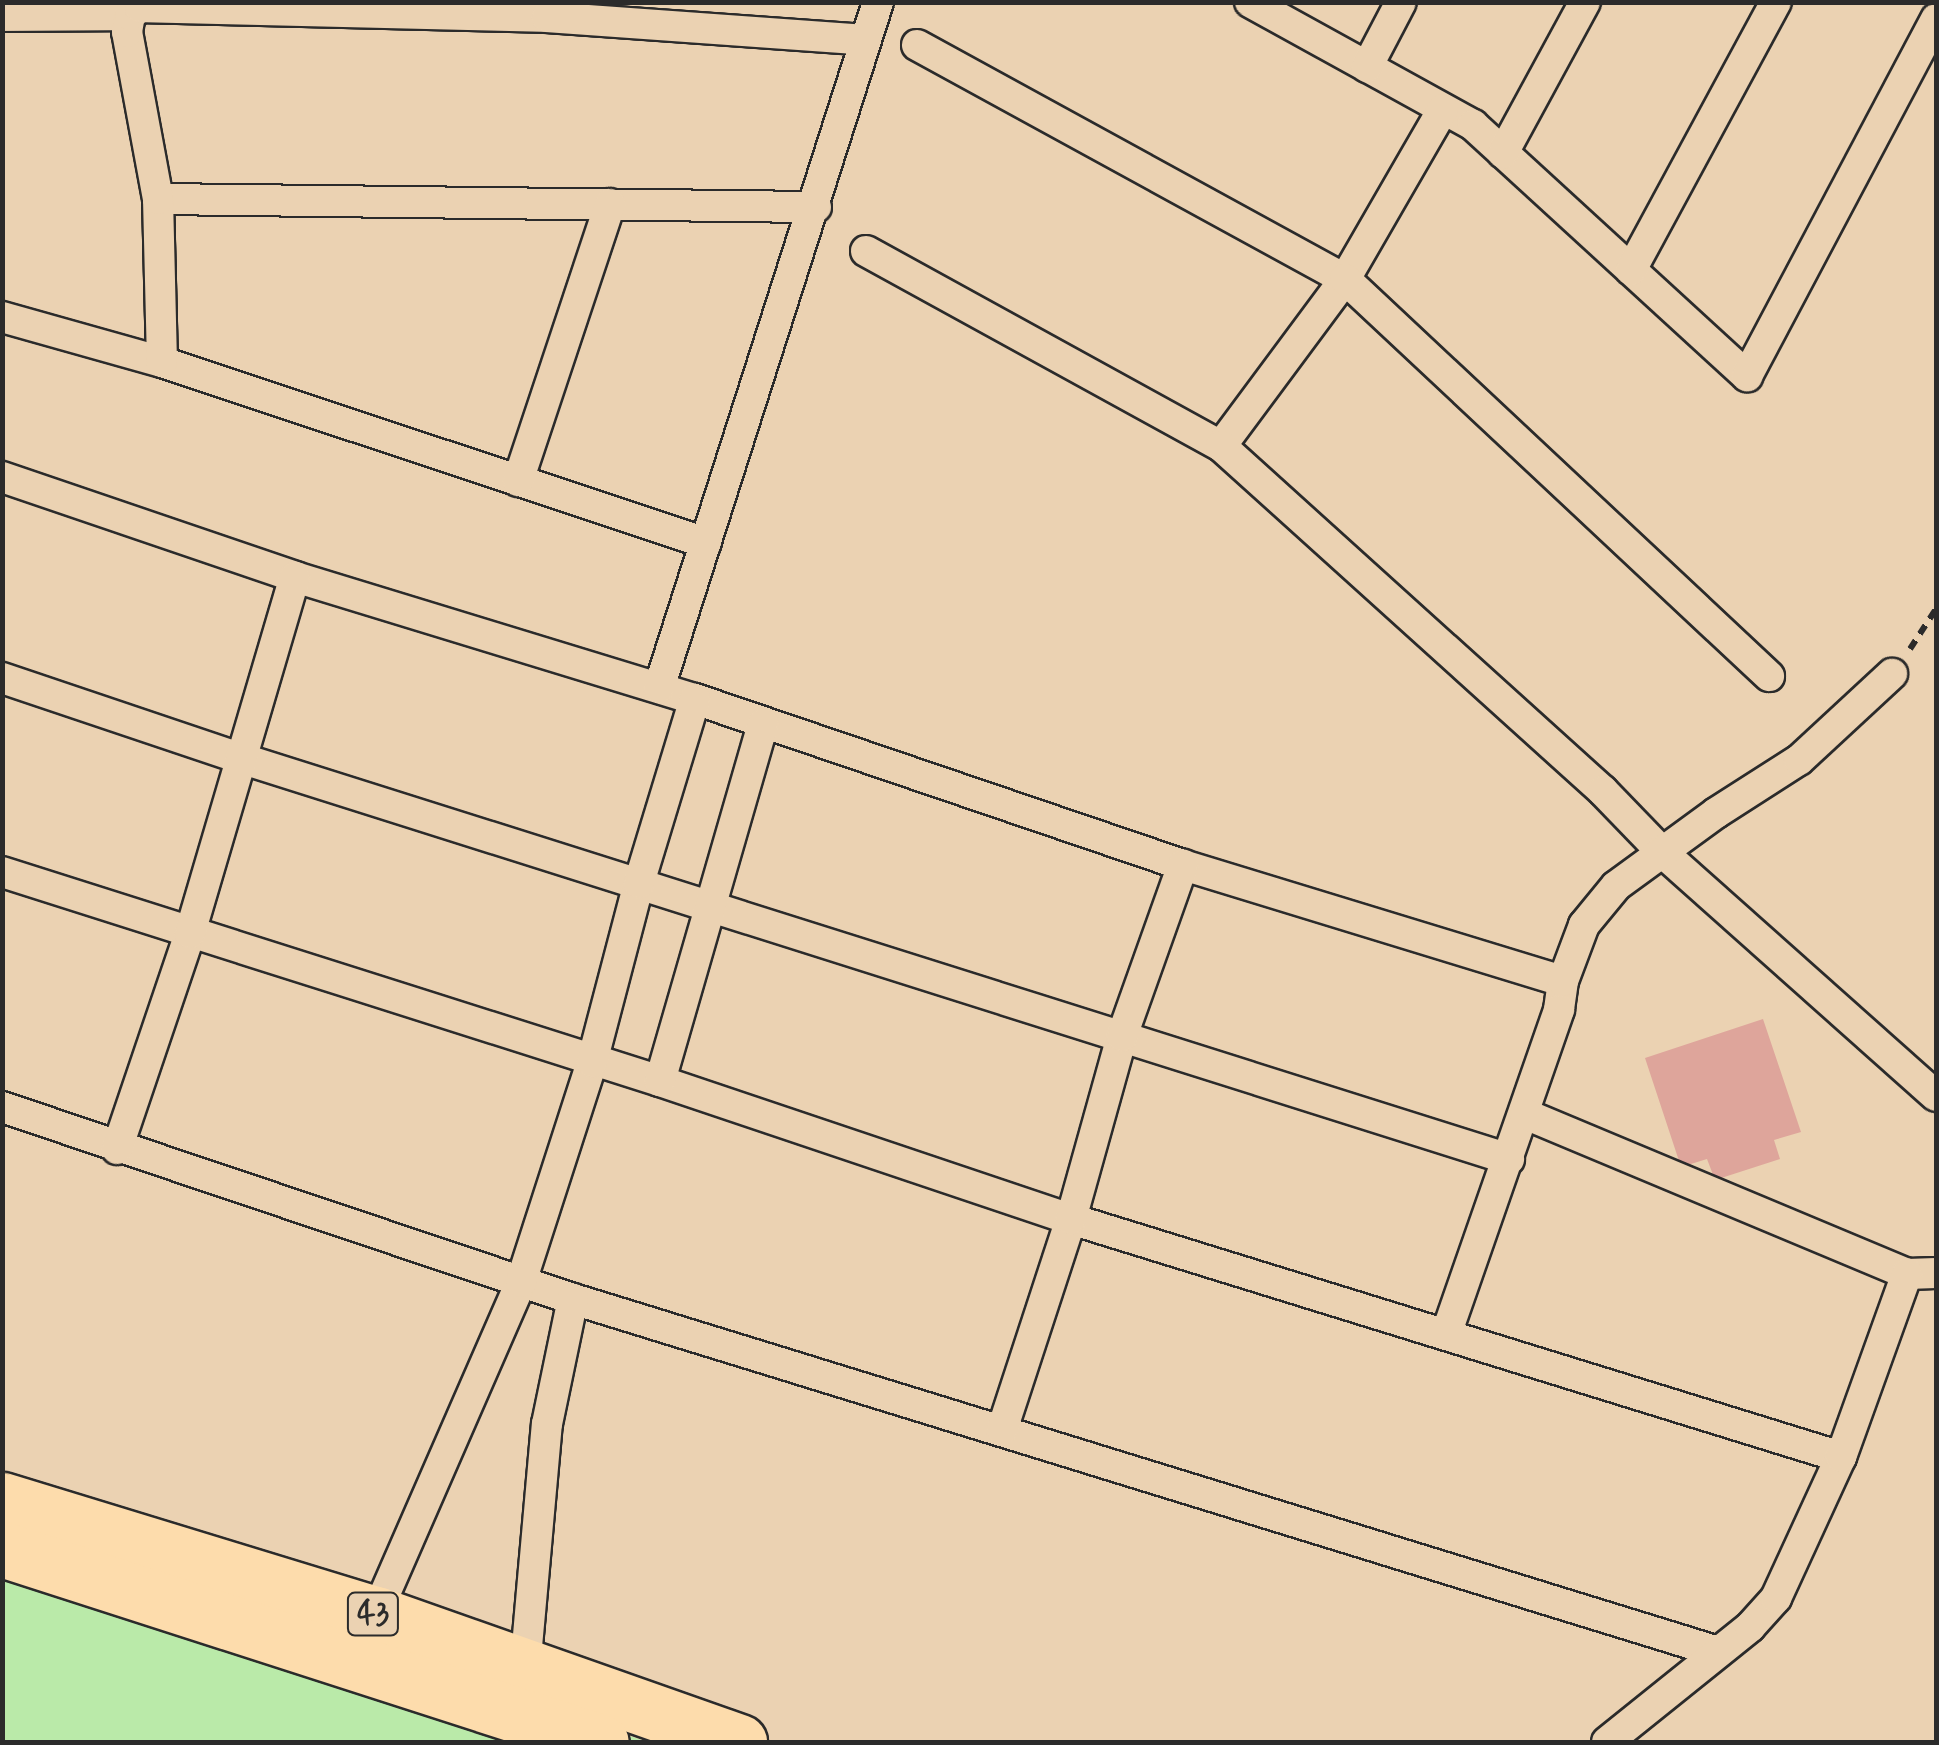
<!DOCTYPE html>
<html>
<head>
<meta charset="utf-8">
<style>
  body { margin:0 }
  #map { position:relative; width:1939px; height:1745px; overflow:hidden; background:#ebd2b2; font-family:Mynerve,sans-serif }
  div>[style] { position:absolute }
  .green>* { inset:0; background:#baeaa9 }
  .building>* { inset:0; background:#dea59b }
  .path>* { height:6px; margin-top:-3px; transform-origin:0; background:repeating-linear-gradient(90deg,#2b2b2b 0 10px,transparent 0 18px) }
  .roads { filter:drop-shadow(2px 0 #2b2b2b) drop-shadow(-2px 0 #2b2b2b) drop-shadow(0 2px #2b2b2b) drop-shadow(0 -2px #2b2b2b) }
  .street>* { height:30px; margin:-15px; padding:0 15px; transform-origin:15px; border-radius:15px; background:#ebd2b2 }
  .highway>* { height:55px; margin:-27.5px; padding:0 27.5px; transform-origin:27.5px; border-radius:27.5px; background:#fddcac }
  span { translate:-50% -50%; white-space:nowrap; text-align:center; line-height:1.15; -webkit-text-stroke:8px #ebd2b2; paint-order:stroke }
  .shield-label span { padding:2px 8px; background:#ebd2b2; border:2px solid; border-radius:8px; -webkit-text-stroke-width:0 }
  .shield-label { font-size:32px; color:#2b2b2b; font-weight:700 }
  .frame { position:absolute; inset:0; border:5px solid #2b2b2b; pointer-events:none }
</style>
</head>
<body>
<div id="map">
  <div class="green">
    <div style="clip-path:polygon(3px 1532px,460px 1681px,648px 1742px,3px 1742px)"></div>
  </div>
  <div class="building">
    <div style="clip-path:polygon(1763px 1019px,1801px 1132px,1774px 1140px,1780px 1159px,1715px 1180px,1707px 1159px,1681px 1167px,1645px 1058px)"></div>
  </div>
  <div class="path">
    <div style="left:1910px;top:649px;width:48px;rotate:-57deg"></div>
  </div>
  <div class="roads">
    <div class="street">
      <div style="left:1250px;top:2px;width:255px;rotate:28.9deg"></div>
      <div style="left:1473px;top:125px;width:372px;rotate:42.5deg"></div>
      <div style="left:1747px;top:376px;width:404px;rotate:-62.1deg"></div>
      <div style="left:2px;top:16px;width:128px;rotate:-0.4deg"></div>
      <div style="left:917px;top:45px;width:488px;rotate:28.7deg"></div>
      <div style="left:1345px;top:279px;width:196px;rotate:-60deg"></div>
      <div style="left:1367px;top:67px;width:73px;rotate:-62.4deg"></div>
      <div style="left:1503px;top:153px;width:172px;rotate:-61.5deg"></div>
      <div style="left:158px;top:199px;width:658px;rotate:0.7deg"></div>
      <div style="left:866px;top:251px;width:405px;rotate:28.8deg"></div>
      <div style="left:1221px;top:446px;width:208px;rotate:-53.4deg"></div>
      <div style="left:1345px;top:279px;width:581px;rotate:43.12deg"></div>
      <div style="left:1631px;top:270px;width:305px;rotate:-61.6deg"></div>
      <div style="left:2px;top:317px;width:166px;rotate:15.7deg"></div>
      <div style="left:162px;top:362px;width:573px;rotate:18.4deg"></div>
      <div style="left:162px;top:362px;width:163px;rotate:-91.4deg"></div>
      <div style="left:158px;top:199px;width:170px;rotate:-100.5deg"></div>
      <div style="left:127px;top:32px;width:17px;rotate:-80deg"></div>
      <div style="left:130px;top:15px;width:13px;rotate:-39deg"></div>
      <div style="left:140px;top:7px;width:407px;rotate:1.4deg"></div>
      <div style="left:547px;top:17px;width:319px;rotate:4.1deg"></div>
      <div style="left:1221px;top:446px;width:515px;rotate:42.09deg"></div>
      <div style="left:1603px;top:791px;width:83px;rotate:46deg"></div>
      <div style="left:1661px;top:851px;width:368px;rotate:41.7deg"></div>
      <div style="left:2px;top:477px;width:310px;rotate:18.8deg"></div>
      <div style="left:295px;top:577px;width:418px;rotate:17deg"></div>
      <div style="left:695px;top:699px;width:515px;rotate:18.79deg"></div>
      <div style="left:1183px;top:865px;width:397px;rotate:17deg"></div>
      <div style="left:1563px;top:981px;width:29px;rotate:98deg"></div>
      <div style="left:1559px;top:1010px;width:341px;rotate:109.2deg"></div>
      <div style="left:518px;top:481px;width:292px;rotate:-71.6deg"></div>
      <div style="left:2px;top:678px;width:251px;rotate:18.6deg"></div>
      <div style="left:240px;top:758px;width:1331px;rotate:17.54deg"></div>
      <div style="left:659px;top:688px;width:720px;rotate:-72.29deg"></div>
      <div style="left:2px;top:872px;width:690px;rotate:17.62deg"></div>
      <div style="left:660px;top:1081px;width:434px;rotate:18.6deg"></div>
      <div style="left:1071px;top:1219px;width:806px;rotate:17.18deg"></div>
      <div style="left:1563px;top:981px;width:60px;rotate:-69.4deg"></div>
      <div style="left:1584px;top:925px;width:50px;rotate:-50.6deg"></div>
      <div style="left:1616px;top:886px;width:124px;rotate:-36.1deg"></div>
      <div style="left:1716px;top:813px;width:98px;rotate:-32.6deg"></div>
      <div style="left:1799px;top:760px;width:127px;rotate:-42.8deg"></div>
      <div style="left:660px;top:1081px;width:372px;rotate:-73.9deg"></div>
      <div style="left:2px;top:1107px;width:602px;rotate:18.59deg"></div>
      <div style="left:573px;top:1299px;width:1198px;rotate:17.13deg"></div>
      <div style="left:1525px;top:1114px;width:414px;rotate:22.7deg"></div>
      <div style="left:1907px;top:1274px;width:29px;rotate:-2deg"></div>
      <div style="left:117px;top:1149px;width:228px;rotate:-71.3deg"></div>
      <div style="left:190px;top:933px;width:371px;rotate:-73.6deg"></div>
      <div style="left:1002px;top:1430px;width:222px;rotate:-71.9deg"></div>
      <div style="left:1071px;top:1219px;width:190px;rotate:-74.4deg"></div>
      <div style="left:1122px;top:1036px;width:182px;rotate:-70.4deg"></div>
      <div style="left:376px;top:1614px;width:362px;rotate:-66.4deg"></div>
      <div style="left:521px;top:1282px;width:231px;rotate:-72.1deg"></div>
      <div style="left:592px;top:1062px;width:185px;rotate:-75.3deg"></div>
      <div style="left:639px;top:883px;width:192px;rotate:-73.1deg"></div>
      <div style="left:525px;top:1669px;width:246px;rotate:-84.9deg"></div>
      <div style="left:547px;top:1424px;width:128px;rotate:-78.3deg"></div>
      <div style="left:1607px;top:1742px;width:184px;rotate:-38.8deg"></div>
      <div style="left:1750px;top:1627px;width:39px;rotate:-48deg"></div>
      <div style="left:1776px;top:1598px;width:155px;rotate:-65.3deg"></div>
      <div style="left:1841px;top:1457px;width:195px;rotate:-70.2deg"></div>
    </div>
    <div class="highway">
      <div style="left:2px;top:1500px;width:391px;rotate:17deg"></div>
      <div style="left:376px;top:1614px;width:385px;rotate:19.4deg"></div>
      <div style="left:2px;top:1549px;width:629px;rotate:17.86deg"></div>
    </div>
  </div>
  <div class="shield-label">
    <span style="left:373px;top:1614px">43</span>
  </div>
  <div class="frame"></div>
</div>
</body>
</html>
